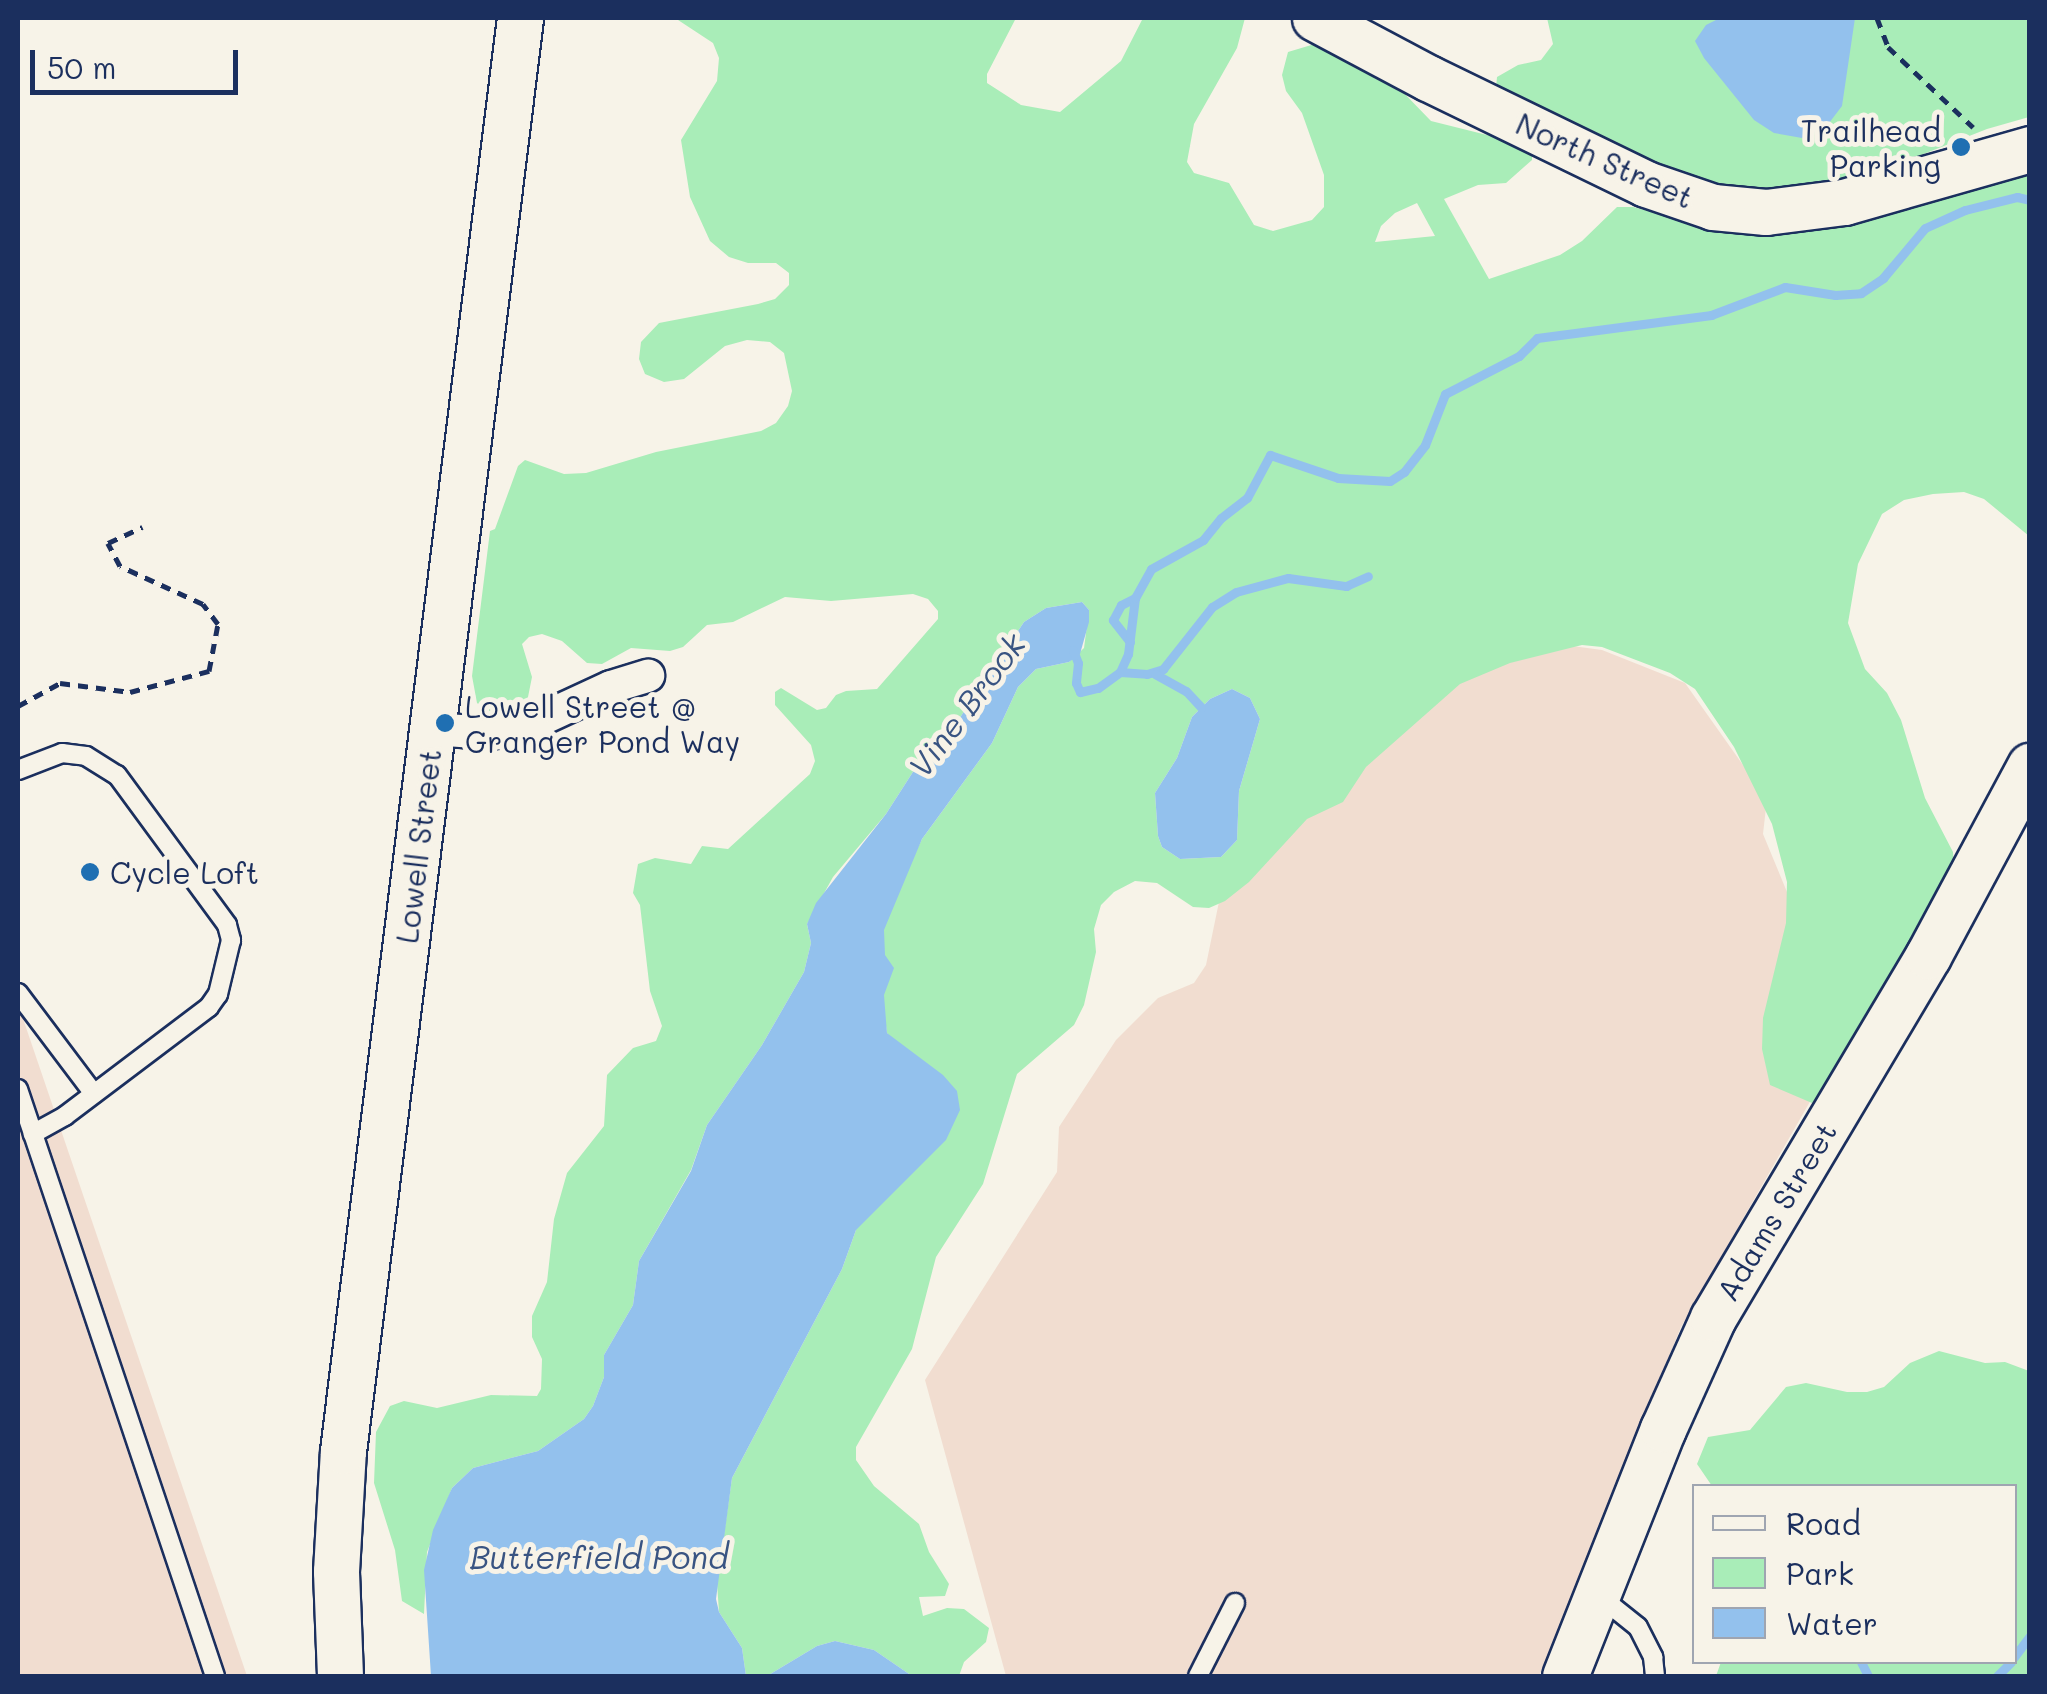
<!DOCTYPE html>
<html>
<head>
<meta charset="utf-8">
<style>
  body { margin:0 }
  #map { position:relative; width:2047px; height:1694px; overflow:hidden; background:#f7f3e8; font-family:Mali,sans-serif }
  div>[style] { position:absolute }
  .built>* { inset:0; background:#f1ddd0 }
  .green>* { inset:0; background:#a9edb8 }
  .water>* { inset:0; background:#93c1ed }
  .stream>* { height:9px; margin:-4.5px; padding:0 4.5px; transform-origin:4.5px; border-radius:4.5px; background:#93c1ed }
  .path>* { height:5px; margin-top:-2.5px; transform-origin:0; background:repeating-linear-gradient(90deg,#1b2f5e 0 10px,transparent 0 18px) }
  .roads { filter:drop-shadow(2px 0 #1b2f5e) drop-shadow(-2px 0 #1b2f5e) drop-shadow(0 2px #1b2f5e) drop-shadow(0 -2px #1b2f5e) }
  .lane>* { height:18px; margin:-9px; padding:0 9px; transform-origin:9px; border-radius:9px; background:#f7f3e8 }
  .street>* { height:32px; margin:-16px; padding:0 16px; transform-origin:16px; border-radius:16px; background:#f7f3e8 }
  .secondary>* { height:45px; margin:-22.5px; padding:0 22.5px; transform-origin:22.5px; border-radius:22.5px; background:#f7f3e8 }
  .dots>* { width:28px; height:28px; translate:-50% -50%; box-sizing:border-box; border:5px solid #f7f3e8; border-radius:50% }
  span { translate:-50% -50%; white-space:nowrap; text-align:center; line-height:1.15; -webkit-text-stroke:10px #f7f3e8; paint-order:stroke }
  .poi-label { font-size:30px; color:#1b2f5e }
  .right { translate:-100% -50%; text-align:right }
  .left { translate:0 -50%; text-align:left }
  .street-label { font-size:30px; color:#1b2f5e }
  .water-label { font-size:32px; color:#395482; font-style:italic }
  .frame { position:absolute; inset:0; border:20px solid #1b2f5e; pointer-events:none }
  .legend { position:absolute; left:1692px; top:1484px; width:325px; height:180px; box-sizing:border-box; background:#f7f3e8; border:2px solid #9fa5b1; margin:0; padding:12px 18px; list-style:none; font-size:30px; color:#1b2f5e }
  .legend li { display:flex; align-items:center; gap:20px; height:50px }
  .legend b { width:50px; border:2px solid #9fa5b1 }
  .scale { position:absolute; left:30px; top:50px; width:208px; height:45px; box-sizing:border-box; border:5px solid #1b2f5e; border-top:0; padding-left:12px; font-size:30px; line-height:35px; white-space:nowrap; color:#1b2f5e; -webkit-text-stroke:8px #f7f3e8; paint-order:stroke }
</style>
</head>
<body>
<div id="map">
  <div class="built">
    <div style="clip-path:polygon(1506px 637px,1602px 650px,1685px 683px,1767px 799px,1763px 834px,1847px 1037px,1681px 1327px,1539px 1676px,1006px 1676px,925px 1380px,1057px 1172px,1059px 1127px,1116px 1040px,1158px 998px,1194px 983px,1206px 965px,1221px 892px)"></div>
    <div style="clip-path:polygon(18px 1004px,247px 1676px,18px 1676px)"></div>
  </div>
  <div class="green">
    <div style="clip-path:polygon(evenodd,675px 18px,1016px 18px,987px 74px,987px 83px,1021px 105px,1060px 112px,1121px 61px,1143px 18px,1245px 18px,1237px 48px,1194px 124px,1187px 162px,1194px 173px,1229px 183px,1254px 225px,1273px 231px,1312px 220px,1324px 207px,1324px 175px,1302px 113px,1286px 91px,1282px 75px,1288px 52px,1318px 43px,1399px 88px,1431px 121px,1519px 143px,1532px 152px,1532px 160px,1506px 183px,1478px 185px,1444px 199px,1489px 279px,1560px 255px,1582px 241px,1617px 207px,1633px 207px,1724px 230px,1800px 233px,2029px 168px,2029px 536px,1984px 499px,1964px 492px,1933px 494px,1904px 500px,1882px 514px,1858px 564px,1848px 623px,1865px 669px,1887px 693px,1901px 720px,1925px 798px,1953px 852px,1954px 868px,1924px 929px,1877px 1000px,1838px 1076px,1812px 1103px,1770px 1085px,1762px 1049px,1763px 1018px,1786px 923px,1787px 882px,1772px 824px,1734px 747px,1695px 689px,1670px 673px,1602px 647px,1582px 645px,1510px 663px,1460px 684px,1366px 767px,1343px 802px,1307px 819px,1249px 882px,1225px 901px,1209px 908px,1193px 907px,1157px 883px,1135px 881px,1114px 892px,1101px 905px,1094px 929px,1096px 952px,1084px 1005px,1074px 1025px,1017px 1074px,983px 1184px,936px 1257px,912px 1349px,856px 1447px,856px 1460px,874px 1486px,919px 1524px,929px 1552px,949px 1584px,945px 1596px,919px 1597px,923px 1616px,947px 1608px,964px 1609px,989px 1628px,986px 1642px,964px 1662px,959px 1676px,912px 1676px,874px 1650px,835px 1641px,817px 1646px,767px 1676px,746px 1676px,742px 1648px,719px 1612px,717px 1583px,732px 1478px,842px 1269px,856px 1230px,849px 1207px,852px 1199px,890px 1173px,915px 1122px,904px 1097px,914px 1068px,887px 1033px,883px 1004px,875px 1030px,878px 1043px,896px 1075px,890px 1138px,871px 1171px,862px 1168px,875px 1148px,870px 1138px,836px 1158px,804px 1150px,775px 1163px,761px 1156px,799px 1086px,827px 1047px,853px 1037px,869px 961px,910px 864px,922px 839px,992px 743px,1018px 687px,1036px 669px,1069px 662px,1084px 648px,1089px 610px,1082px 602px,1046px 608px,1024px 622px,959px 719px,927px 750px,886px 814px,833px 877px,807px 924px,811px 943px,804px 972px,762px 1045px,707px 1125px,691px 1170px,639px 1261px,633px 1305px,604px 1355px,604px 1377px,593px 1406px,584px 1419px,538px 1451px,473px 1468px,452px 1488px,427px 1552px,424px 1614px,402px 1601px,395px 1550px,374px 1483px,376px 1432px,390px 1406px,404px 1401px,437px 1408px,491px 1395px,537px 1396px,541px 1389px,542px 1359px,532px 1337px,532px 1316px,547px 1282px,554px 1219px,567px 1173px,604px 1126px,607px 1075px,633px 1048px,656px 1041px,662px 1026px,650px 991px,640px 905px,633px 893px,638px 864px,655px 858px,691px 864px,702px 846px,728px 849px,810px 774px,815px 761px,811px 745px,775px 705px,775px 692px,781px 688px,817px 710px,826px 708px,836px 695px,846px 691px,877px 689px,938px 619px,938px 611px,928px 599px,913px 594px,831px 601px,785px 597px,733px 622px,707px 625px,683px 647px,670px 651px,631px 648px,602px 664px,587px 663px,562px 641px,542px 634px,529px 637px,522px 644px,532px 677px,527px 702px,515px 713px,491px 714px,477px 703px,472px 676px,490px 531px,495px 529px,518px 466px,525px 460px,564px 474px,586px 473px,656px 452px,761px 431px,776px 423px,788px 406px,792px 391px,784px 353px,770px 342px,747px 340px,725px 346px,684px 379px,664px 382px,645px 374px,639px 359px,641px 342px,659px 323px,758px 304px,775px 299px,789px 285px,789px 273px,776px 263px,748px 263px,729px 257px,710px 241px,690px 197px,681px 140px,717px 81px,719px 58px,713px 43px,675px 18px,1417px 203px,1435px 236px,1375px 242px,1381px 226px,1395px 213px,1417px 203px,675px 18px,1232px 689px,1250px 698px,1260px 719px,1239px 791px,1237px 840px,1221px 857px,1180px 859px,1162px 847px,1158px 836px,1155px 793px,1177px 758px,1192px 717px,1210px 699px,1232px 689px)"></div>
    <div style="clip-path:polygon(1547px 18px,2029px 18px,2029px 117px,1987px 129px,1850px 183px,1750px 195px,1675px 177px,1496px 88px,1497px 77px,1518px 65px,1541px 60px,1553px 44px)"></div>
    <div style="clip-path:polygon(1939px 1351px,1985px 1363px,2005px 1362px,2029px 1371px,2029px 1676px,1716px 1676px,1721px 1662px,2014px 1662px,2014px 1486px,1712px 1486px,1697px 1464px,1708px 1437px,1750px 1430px,1786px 1387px,1806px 1383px,1847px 1392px,1867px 1392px,1884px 1387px,1910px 1363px)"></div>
  </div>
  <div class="water">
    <div style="clip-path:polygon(1720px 18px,1855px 18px,1842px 106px,1826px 127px,1802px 138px,1774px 133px,1754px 120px,1704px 58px,1695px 41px,1706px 25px)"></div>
    <div style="clip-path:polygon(1082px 602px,1089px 610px,1089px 622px,1080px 654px,1069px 662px,1036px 669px,1018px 687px,992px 743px,922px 839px,884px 930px,885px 955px,894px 968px,884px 995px,887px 1033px,943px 1075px,957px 1091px,960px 1110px,946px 1140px,856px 1230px,842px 1269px,732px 1478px,716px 1599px,719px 1612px,742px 1648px,746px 1676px,431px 1676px,424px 1570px,433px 1530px,452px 1488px,473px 1468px,538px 1451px,584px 1419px,593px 1406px,604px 1377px,604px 1355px,633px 1305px,639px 1261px,691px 1171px,707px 1125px,762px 1045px,804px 972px,811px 943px,807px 924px,816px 903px,886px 814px,927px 750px,959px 719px,1024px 622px,1046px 608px)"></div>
    <div style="clip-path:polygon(1232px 689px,1250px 698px,1260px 719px,1239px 791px,1237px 840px,1221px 857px,1180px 859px,1162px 847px,1158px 836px,1155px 793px,1177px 758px,1192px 717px,1210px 699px)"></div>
    <div style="clip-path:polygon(835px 1641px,874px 1650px,912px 1676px,767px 1676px,817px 1646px)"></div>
  </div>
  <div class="stream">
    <div style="left:1130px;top:642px;width:28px;rotate:-128deg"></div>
    <div style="left:1113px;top:620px;width:17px;rotate:-62deg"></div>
    <div style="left:1121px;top:605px;width:16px;rotate:-27deg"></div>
    <div style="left:1073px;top:650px;width:14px;rotate:69deg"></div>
    <div style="left:1078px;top:663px;width:20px;rotate:96deg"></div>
    <div style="left:1076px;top:683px;width:10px;rotate:66deg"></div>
    <div style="left:1080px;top:692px;width:18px;rotate:-13deg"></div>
    <div style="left:1098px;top:688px;width:27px;rotate:-36deg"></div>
    <div style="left:1120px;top:672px;width:20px;rotate:-66deg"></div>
    <div style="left:1128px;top:654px;width:56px;rotate:-82.9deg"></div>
    <div style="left:1135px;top:598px;width:33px;rotate:-61deg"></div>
    <div style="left:1151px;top:569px;width:60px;rotate:-29.1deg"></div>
    <div style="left:1203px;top:540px;width:28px;rotate:-51deg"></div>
    <div style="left:1221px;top:518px;width:33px;rotate:-38deg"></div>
    <div style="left:1247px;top:498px;width:49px;rotate:-61.9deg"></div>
    <div style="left:1270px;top:455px;width:72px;rotate:18.7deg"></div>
    <div style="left:1338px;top:478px;width:52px;rotate:3.3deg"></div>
    <div style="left:1390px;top:481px;width:17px;rotate:-33deg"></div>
    <div style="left:1404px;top:472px;width:34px;rotate:-52deg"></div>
    <div style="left:1425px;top:445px;width:55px;rotate:-68.6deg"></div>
    <div style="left:1445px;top:394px;width:83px;rotate:-27.2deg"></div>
    <div style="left:1519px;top:356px;width:25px;rotate:-45deg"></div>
    <div style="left:1537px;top:338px;width:176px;rotate:-7.5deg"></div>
    <div style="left:1711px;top:315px;width:79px;rotate:-20.7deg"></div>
    <div style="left:1785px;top:287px;width:51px;rotate:9.1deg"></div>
    <div style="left:1835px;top:295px;width:26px;rotate:-4deg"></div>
    <div style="left:1861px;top:293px;width:27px;rotate:-34deg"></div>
    <div style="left:1883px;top:278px;width:65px;rotate:-50deg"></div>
    <div style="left:1925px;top:228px;width:44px;rotate:-24.2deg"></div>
    <div style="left:1965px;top:210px;width:54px;rotate:-14deg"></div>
    <div style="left:2017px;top:197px;width:13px;rotate:13deg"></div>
    <div style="left:1120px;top:672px;width:27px;rotate:4deg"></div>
    <div style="left:1147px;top:674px;width:17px;rotate:-17deg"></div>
    <div style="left:1163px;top:669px;width:79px;rotate:-51.7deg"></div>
    <div style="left:1212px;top:607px;width:28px;rotate:-32deg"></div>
    <div style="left:1236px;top:592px;width:54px;rotate:-15.1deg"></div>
    <div style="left:1288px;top:578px;width:59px;rotate:7.9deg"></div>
    <div style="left:1346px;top:586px;width:24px;rotate:-24deg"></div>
    <div style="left:1155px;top:674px;width:35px;rotate:29deg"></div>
    <div style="left:1186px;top:691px;width:22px;rotate:47deg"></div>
    <div style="left:2014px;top:1657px;width:26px;rotate:-53deg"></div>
    <div style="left:1861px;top:1662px;width:16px;rotate:63deg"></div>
    <div style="left:1997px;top:1676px;width:20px;rotate:-45deg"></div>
  </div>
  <div class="path">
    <div style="left:1877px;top:18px;width:31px;rotate:69deg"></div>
    <div style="left:1888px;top:47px;width:117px;rotate:43.3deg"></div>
    <div style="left:18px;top:706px;width:48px;rotate:-28.7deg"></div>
    <div style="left:60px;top:683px;width:71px;rotate:7.3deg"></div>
    <div style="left:130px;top:692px;width:82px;rotate:-14.9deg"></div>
    <div style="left:209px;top:671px;width:48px;rotate:-79.2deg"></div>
    <div style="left:218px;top:624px;width:25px;rotate:-127deg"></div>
    <div style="left:203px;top:604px;width:91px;rotate:-155.4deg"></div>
    <div style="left:120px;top:566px;width:26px;rotate:-118deg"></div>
    <div style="left:108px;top:543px;width:38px;rotate:-25deg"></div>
  </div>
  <div class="roads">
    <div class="lane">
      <div style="left:18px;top:770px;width:47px;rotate:-21.1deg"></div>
      <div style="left:62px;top:753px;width:24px;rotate:7deg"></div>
      <div style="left:86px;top:756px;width:36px;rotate:32deg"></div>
      <div style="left:117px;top:775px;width:186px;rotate:53.7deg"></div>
      <div style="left:227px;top:925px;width:16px;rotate:75deg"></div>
      <div style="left:231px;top:940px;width:56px;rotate:103.5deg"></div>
      <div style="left:218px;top:994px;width:16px;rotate:125deg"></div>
      <div style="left:209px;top:1007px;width:181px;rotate:142.9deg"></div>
      <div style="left:65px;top:1116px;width:37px;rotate:151deg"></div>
      <div style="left:18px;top:993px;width:126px;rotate:53deg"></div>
      <div style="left:18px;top:1089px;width:619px;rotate:71.45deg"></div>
      <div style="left:1598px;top:1595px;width:51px;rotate:38.7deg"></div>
      <div style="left:1638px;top:1627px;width:34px;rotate:63deg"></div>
      <div style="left:1653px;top:1657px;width:19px;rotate:84deg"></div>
      <div style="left:1198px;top:1676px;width:82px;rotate:-63.1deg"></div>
    </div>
    <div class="street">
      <div style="left:432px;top:729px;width:57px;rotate:4deg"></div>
      <div style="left:489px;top:733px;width:31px;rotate:-7deg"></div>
      <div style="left:520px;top:729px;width:100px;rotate:-24.8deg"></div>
      <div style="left:611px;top:687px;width:39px;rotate:-17deg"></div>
    </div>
    <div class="secondary">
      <div style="left:1315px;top:18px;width:128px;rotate:28deg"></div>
      <div style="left:1428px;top:78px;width:242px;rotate:25.9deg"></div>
      <div style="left:1646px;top:184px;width:71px;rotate:18.9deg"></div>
      <div style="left:1713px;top:207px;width:53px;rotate:5.4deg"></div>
      <div style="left:1766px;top:212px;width:79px;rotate:-7.3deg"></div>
      <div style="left:1844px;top:202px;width:193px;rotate:-15.9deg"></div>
      <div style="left:340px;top:1676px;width:105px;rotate:-92.2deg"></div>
      <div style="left:336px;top:1571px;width:120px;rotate:-86.7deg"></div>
      <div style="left:343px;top:1451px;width:1444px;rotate:-82.96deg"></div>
      <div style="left:1565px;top:1676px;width:266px;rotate:-68.4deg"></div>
      <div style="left:1663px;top:1429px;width:122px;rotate:-65.8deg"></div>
      <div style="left:1713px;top:1318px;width:421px;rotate:-59.3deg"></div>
      <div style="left:1928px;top:956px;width:216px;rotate:-61.8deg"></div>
    </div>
  </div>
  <div class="dots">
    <div style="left:1961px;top:147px;background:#1f6fb2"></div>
    <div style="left:445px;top:723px;background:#1f6fb2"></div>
    <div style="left:90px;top:872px;background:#1f6fb2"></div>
  </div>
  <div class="poi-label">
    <span class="right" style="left:1941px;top:147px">Trailhead<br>Parking</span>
    <span class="left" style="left:465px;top:723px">Lowell Street @<br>Granger Pond Way</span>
    <span class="left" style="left:110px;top:872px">Cycle Loft</span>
  </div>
  <div class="street-label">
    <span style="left:1605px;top:160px;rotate:24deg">North Street</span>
    <span style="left:418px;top:846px;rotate:-83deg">Lowell Street</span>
    <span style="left:1776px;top:1211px;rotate:-59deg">Adams Street</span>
  </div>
  <div class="water-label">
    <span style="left:966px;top:705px;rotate:-53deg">Vine Brook</span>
    <span style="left:599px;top:1556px">Butterfield Pond</span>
  </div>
  <div class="frame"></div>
  <ul class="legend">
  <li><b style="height:12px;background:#f7f3e8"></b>Road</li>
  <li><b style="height:28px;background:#a9edb8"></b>Park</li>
  <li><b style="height:28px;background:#93c1ed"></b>Water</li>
  </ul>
  <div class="scale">50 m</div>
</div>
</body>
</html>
